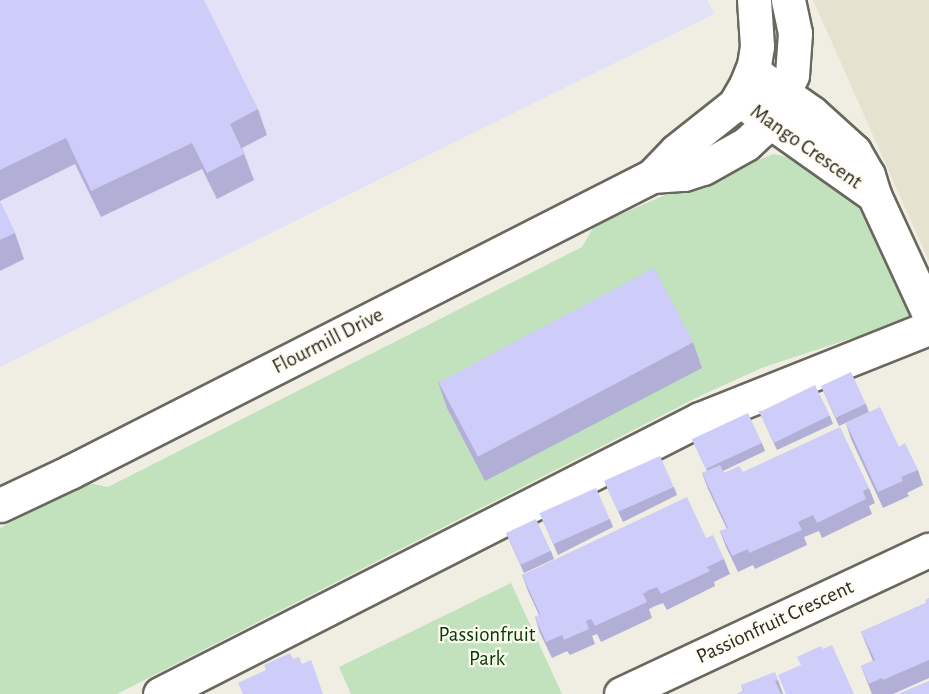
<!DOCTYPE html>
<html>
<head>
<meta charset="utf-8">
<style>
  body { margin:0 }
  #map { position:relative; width:929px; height:694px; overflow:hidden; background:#f0eee3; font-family:"Alegreya Sans",sans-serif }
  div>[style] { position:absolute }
  .built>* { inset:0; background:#e6e2d0 }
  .medical>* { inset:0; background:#e3e1f7 }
  .green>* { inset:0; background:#c1e2bd }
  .roads { filter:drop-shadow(2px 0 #69685e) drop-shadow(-2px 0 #69685e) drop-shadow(0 2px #69685e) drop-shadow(0 -2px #69685e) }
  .minor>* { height:33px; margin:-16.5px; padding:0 16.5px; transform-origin:16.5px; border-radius:16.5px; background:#fff }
  .wall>* { inset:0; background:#b1afd5 }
  .building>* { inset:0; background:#ceccf8; transform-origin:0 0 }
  span { translate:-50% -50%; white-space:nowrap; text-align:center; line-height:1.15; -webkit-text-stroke:4.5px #fefbf0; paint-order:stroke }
  .street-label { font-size:21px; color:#2b2a26 }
  .park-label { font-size:21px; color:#013c00 }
</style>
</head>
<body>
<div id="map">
  <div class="built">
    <div style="clip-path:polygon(813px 0,929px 0,929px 261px,899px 194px)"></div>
  </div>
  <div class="medical">
    <div style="clip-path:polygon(0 0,707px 0,714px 14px,0 367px)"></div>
  </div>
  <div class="green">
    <div style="clip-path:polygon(774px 154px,800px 160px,843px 191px,868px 219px,916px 316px,878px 335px,865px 334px,764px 367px,702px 395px,117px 694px,0 694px,0 528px,89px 483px,108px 487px,582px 247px,594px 226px,665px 195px)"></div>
    <div style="clip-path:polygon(511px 583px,562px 694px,351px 694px,339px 667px)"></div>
  </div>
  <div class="roads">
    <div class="minor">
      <div style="left:752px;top:71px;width:73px;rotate:35deg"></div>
      <div style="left:812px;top:113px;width:57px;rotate:42.1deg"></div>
      <div style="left:854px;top:151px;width:28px;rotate:60deg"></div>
      <div style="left:868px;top:175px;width:21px;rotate:73deg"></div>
      <div style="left:874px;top:195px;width:131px;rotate:65.2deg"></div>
      <div style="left:751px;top:108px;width:151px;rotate:35.3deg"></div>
      <div style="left:652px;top:176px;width:32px;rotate:-4deg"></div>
      <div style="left:684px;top:174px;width:20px;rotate:-18deg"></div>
      <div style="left:703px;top:168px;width:49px;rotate:-29.2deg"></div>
      <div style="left:746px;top:144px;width:19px;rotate:-43deg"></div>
      <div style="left:760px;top:131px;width:21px;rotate:-51deg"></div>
      <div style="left:773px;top:115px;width:44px;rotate:-64.6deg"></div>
      <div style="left:792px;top:75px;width:42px;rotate:-85.9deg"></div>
      <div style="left:795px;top:33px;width:34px;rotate:-102deg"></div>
      <div style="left:0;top:505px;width:77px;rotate:-25.2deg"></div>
      <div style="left:70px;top:472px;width:653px;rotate:-26.96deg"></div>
      <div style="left:652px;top:176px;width:35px;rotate:-46deg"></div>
      <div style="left:676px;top:151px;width:75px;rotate:-38.5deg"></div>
      <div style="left:735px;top:104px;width:22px;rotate:-60deg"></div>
      <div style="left:746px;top:85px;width:22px;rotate:-68deg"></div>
      <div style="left:754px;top:65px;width:19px;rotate:-81deg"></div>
      <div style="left:757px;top:46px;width:46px;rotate:-93.7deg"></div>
      <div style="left:160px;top:694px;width:606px;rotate:-26.99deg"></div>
      <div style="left:700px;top:419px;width:246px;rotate:-21.7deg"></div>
      <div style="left:621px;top:694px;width:340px;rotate:-25.1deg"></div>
    </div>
  </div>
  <div class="wall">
    <div style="clip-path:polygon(0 0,258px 109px,267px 135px,242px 148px,254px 180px,217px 199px,202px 169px,101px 217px,75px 164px,0 201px)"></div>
    <div style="clip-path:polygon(0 202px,15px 233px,24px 259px,0 271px)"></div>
    <div style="clip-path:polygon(693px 342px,702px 368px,485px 481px,447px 408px,438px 382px)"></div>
    <div style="clip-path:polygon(821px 386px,866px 404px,869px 412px,839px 426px)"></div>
    <div style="clip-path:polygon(759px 411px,830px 416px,833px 424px,777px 450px)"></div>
    <div style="clip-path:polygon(846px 423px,899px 447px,918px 470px,923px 485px,907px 493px,909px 496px,883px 508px,851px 439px)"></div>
    <div style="clip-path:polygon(692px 439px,762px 443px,765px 451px,723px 471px,724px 473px,743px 472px,869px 488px,875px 503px,869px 506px,872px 514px,822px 538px,819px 531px,804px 537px,807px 545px,755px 569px,753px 565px,738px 572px,726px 547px,720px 531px,727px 529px,708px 489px,702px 473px,707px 471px)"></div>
    <div style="clip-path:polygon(605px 483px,674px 487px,677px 495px,623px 522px)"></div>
    <div style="clip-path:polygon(541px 516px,610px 519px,613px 527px,558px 555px)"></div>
    <div style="clip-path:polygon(506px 533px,551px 551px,554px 559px,524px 573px)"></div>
    <div style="clip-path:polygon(706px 538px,724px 559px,730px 574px,714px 582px,715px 586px,667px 610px,663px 603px,655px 606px,649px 609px,652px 618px,601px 642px,597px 634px,592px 636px,595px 644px,570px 655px,567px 651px,552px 658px,540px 633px,535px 617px,539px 615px,528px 591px,522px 575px)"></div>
    <div style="clip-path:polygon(929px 598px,929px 678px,893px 694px,872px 694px,861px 666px,873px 661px,861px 632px,926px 603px)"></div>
    <div style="clip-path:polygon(778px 680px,783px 694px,737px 694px,743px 691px,741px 685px)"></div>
  </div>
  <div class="building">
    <div style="clip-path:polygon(0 0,204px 0,258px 109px,230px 124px,244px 154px,207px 173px,192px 143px,91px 191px,66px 138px,0 170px)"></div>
    <div style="clip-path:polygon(0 202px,15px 233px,0 240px)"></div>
    <div style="left:654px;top:268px;width:84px;height:244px;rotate:62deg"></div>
    <div style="left:851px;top:372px;width:35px;height:33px;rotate:65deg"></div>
    <div style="left:815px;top:385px;width:34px;height:62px;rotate:64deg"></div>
    <div style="clip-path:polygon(880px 407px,899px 447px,905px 443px,918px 470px,901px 477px,903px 481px,878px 492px,846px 423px)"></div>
    <div style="left:748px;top:413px;width:33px;height:62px;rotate:65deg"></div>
    <div style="clip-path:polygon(840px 427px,869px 488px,863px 491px,866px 499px,817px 523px,813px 515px,798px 522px,802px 530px,749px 553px,748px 549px,732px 556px,720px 531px,728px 528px,702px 473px,720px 465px,724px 473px,739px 466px,743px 472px)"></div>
    <div style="left:660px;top:456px;width:34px;height:61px;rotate:66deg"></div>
    <div style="left:596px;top:488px;width:34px;height:62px;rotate:66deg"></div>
    <div style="clip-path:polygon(687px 497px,706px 538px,713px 535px,724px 559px,707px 567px,710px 571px,661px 594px,657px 587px,649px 590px,643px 594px,647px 602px,595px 626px,591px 619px,586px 621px,589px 629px,564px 640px,562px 635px,546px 642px,535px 617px,540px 614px,522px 575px)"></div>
    <div style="left:536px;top:519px;width:35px;height:33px;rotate:65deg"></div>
    <div style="clip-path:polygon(929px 598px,929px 660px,883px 680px,882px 678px,869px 684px,861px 666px,875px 660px,861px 632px,926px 603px,925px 600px)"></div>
    <div style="clip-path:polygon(832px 645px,854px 694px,786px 694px,778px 675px,801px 665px,797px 657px,821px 646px,823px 649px)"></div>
    <div style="clip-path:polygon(290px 653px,293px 659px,299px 657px,302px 664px,311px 660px,323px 694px,243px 694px,238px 683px,266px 670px,264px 665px)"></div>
    <div style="clip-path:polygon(775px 672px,778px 680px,775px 681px,781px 694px,737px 694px,744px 691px,741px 685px)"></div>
    <div style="clip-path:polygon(929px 681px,929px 694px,898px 694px)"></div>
  </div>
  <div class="street-label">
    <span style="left:806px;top:147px;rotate:35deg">Mango Crescent</span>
    <span style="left:328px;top:341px;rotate:-27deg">Flourmill Drive</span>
    <span style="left:775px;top:622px;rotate:-25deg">Passionfruit Crescent</span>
  </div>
  <div class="park-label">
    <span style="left:487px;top:647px">Passionfruit<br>Park</span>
  </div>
</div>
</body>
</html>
